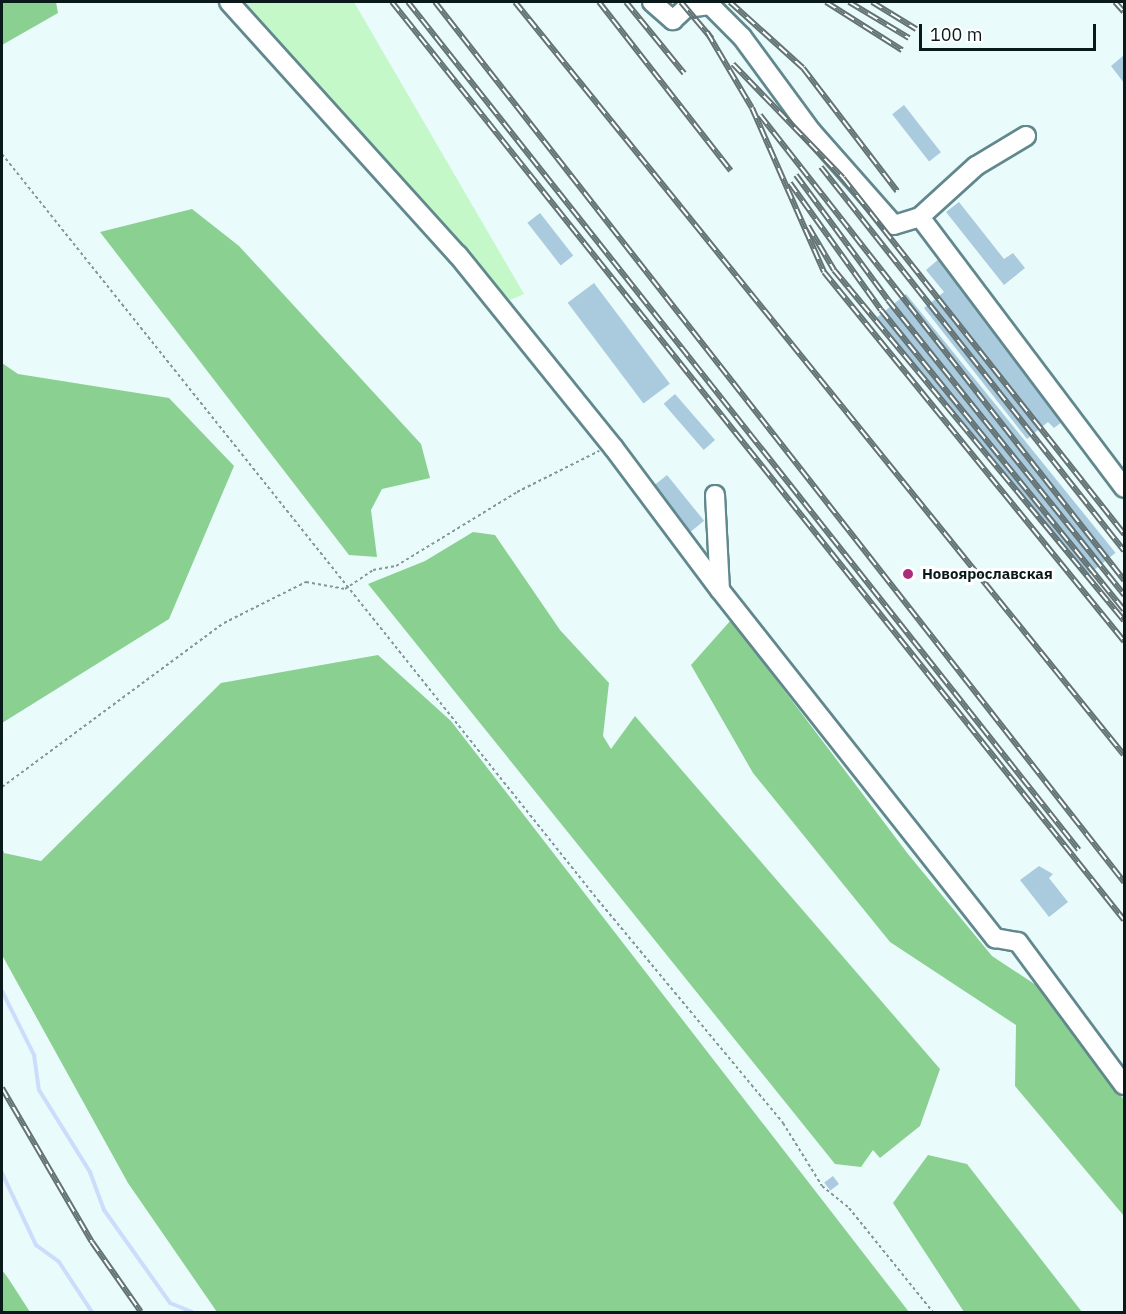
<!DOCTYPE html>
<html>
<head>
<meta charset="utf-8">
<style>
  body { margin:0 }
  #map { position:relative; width:1126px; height:1314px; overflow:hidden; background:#eafbfc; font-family:"IBM Plex Sans",sans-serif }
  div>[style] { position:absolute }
  .green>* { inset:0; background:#c5f8c9 }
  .forest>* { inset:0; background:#8ad091 }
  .stream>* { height:4px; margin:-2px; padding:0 2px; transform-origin:2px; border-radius:2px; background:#ccddfb }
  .building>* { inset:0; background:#aacbde; transform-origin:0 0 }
  .path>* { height:2px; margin-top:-1px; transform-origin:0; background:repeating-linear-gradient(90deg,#859697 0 3px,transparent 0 6px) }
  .roads { filter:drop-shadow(2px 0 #61888d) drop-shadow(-2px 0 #61888d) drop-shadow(0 2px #61888d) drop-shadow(0 -2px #61888d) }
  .minor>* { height:18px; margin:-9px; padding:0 9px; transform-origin:9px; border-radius:9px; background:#fff }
  .rail>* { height:6px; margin-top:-3px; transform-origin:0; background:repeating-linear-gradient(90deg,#fff 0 11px,#637374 0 22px); box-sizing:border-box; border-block:2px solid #637374 }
  .dots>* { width:16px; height:16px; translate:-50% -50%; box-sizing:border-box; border:3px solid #fff; border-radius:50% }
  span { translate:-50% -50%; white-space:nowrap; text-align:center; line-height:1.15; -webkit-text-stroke:6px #fff; paint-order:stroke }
  .poi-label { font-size:15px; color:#0a1a1b; font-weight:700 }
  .left { translate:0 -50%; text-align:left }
  .frame { position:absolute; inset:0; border:3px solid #0a1a1b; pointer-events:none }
  .scale { position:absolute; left:919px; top:24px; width:177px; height:27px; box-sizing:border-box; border:3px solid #0a1a1b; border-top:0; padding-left:8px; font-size:18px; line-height:21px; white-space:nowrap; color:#0a1a1b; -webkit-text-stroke:4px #fff; paint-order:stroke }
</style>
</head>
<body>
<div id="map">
  <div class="green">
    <div style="clip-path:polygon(241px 2px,354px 2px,524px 294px,510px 300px)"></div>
  </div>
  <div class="forest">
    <div style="clip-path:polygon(2px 2px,56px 2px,58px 13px,2px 45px)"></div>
    <div style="clip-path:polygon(192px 209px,239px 246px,421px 444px,430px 478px,382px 489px,371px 510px,377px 557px,349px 555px,100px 232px)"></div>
    <div style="clip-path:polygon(2px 363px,18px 374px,169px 398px,234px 466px,169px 619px,2px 723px)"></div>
    <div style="clip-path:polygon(473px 532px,495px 535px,560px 630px,609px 683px,603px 736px,611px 749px,635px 716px,940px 1069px,920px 1126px,880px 1158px,873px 1150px,861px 1167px,835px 1164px,368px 584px,425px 561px)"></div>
    <div style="clip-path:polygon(731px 620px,908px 854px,992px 956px,1039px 987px,1124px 1100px,1124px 1216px,1015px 1086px,1016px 1025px,890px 942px,753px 773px,691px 665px)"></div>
    <div style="clip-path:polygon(378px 655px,451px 721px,909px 1312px,217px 1312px,128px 1183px,2px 955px,2px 847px,4px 853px,41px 861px,221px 683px)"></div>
    <div style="clip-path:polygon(928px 1155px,967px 1164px,1082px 1312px,964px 1312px,893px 1203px)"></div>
    <div style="clip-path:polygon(2px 1270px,8px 1278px,30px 1312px,2px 1312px)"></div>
  </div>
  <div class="stream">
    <div style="left:2px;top:991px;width:72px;rotate:63.4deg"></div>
    <div style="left:34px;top:1055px;width:35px;rotate:82deg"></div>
    <div style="left:39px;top:1090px;width:97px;rotate:58.1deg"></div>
    <div style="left:90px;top:1172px;width:40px;rotate:69.8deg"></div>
    <div style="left:104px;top:1210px;width:114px;rotate:54.6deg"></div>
    <div style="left:170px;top:1303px;width:24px;rotate:22deg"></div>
    <div style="left:2px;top:1173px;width:80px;rotate:64.7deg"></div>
    <div style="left:36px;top:1245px;width:29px;rotate:36deg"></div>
    <div style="left:59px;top:1262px;width:60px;rotate:56.6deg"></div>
  </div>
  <div class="building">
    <div style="clip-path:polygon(1124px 55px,1124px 83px,1111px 66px)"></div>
    <div style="left:904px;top:105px;width:60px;height:15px;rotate:52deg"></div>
    <div style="clip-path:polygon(959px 202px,1004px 259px,1013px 253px,1025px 268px,1004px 285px,946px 212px)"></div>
    <div style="left:540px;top:213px;width:54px;height:16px;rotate:52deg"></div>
    <div style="clip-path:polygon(940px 258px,1067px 418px,1054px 428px,1048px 422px,1027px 439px,924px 308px,944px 292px,926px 270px)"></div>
    <div style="left:594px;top:283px;width:126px;height:33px;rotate:53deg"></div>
    <div style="left:906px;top:294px;width:333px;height:39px;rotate:51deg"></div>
    <div style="left:675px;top:394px;width:61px;height:15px;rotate:49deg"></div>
    <div style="left:667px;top:475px;width:59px;height:21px;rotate:51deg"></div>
    <div style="clip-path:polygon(1039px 866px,1053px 874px,1049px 878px,1068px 902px,1049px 917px,1020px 880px)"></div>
    <div style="left:833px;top:1176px;width:10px;height:11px;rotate:53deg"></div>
  </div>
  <div class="path">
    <div style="left:2px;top:154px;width:955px;rotate:51.38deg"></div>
    <div style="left:598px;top:900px;width:290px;rotate:50.3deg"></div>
    <div style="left:783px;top:1123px;width:74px;rotate:58.2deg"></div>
    <div style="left:822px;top:1186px;width:35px;rotate:39deg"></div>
    <div style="left:849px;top:1208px;width:134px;rotate:51.1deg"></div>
    <div style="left:2px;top:787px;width:276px;rotate:-36.5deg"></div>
    <div style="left:224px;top:623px;width:92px;rotate:-26.6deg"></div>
    <div style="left:306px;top:582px;width:40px;rotate:10deg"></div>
    <div style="left:345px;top:589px;width:34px;rotate:-34deg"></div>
    <div style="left:373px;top:570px;width:23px;rotate:-10deg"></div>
    <div style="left:396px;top:566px;width:142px;rotate:-31.4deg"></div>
    <div style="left:517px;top:492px;width:92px;rotate:-26.6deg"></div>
  </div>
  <div class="roads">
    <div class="minor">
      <div style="left:229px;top:2px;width:341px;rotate:47.9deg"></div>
      <div style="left:458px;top:255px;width:247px;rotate:51.1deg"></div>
      <div style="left:613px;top:447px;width:179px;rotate:53.2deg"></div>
      <div style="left:652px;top:2px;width:28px;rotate:41deg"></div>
      <div style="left:673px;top:20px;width:18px;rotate:-43deg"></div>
      <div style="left:686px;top:8px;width:24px;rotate:-7deg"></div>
      <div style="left:710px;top:5px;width:45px;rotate:45deg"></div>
      <div style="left:742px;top:37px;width:117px;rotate:53.7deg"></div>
      <div style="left:811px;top:131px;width:125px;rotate:48.6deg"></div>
      <div style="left:894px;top:225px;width:27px;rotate:-17deg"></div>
      <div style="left:1026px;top:136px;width:58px;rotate:149deg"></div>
      <div style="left:976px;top:166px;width:76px;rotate:137.7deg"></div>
      <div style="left:920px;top:217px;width:339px;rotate:53deg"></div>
      <div style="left:715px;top:495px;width:95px;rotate:87deg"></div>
      <div style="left:720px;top:590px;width:444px;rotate:51.7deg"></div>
      <div style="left:995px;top:938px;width:23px;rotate:10deg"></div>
      <div style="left:1018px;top:942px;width:178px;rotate:53.5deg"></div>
    </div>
  </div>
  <div class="rail">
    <div style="left:392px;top:2px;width:1174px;rotate:51.43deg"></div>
    <div style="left:408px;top:2px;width:1081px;rotate:51.65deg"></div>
    <div style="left:435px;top:2px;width:1118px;rotate:51.94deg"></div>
    <div style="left:515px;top:2px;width:968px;rotate:51.04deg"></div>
    <div style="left:599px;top:2px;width:214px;rotate:52deg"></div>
    <div style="left:626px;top:2px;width:92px;rotate:50.8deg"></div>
    <div style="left:681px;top:2px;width:48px;rotate:50deg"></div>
    <div style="left:730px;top:2px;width:98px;rotate:42.1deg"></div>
    <div style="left:803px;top:68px;width:155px;rotate:52.6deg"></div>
    <div style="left:826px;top:2px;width:90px;rotate:32.3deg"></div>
    <div style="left:849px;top:2px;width:70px;rotate:31deg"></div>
    <div style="left:872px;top:2px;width:52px;rotate:31.5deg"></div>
    <div style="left:1115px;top:2px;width:13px;rotate:48deg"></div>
    <div style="left:707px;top:32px;width:88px;rotate:59.4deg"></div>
    <div style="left:752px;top:108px;width:179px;rotate:66.3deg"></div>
    <div style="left:824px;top:272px;width:476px;rotate:50.9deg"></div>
    <div style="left:733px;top:64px;width:158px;rotate:46deg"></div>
    <div style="left:843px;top:178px;width:454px;rotate:51.7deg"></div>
    <div style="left:760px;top:115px;width:591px;rotate:51.95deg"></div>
    <div style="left:821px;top:167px;width:489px;rotate:51.7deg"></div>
    <div style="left:796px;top:175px;width:155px;rotate:53.6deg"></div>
    <div style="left:888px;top:300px;width:378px;rotate:51.3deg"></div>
    <div style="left:790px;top:183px;width:156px;rotate:54.4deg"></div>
    <div style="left:881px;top:310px;width:386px;rotate:51deg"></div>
    <div style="left:808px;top:226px;width:51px;rotate:59.4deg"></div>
    <div style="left:834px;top:270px;width:455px;rotate:50.4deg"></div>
    <div style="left:2px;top:1088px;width:178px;rotate:59.7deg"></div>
    <div style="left:92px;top:1242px;width:85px;rotate:55deg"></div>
  </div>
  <div class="dots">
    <div style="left:908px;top:574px;background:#ae2d7a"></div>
  </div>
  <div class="poi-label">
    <span class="left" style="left:922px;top:574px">Новоярославская</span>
  </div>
  <div class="frame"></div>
  <div class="scale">100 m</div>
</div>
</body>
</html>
